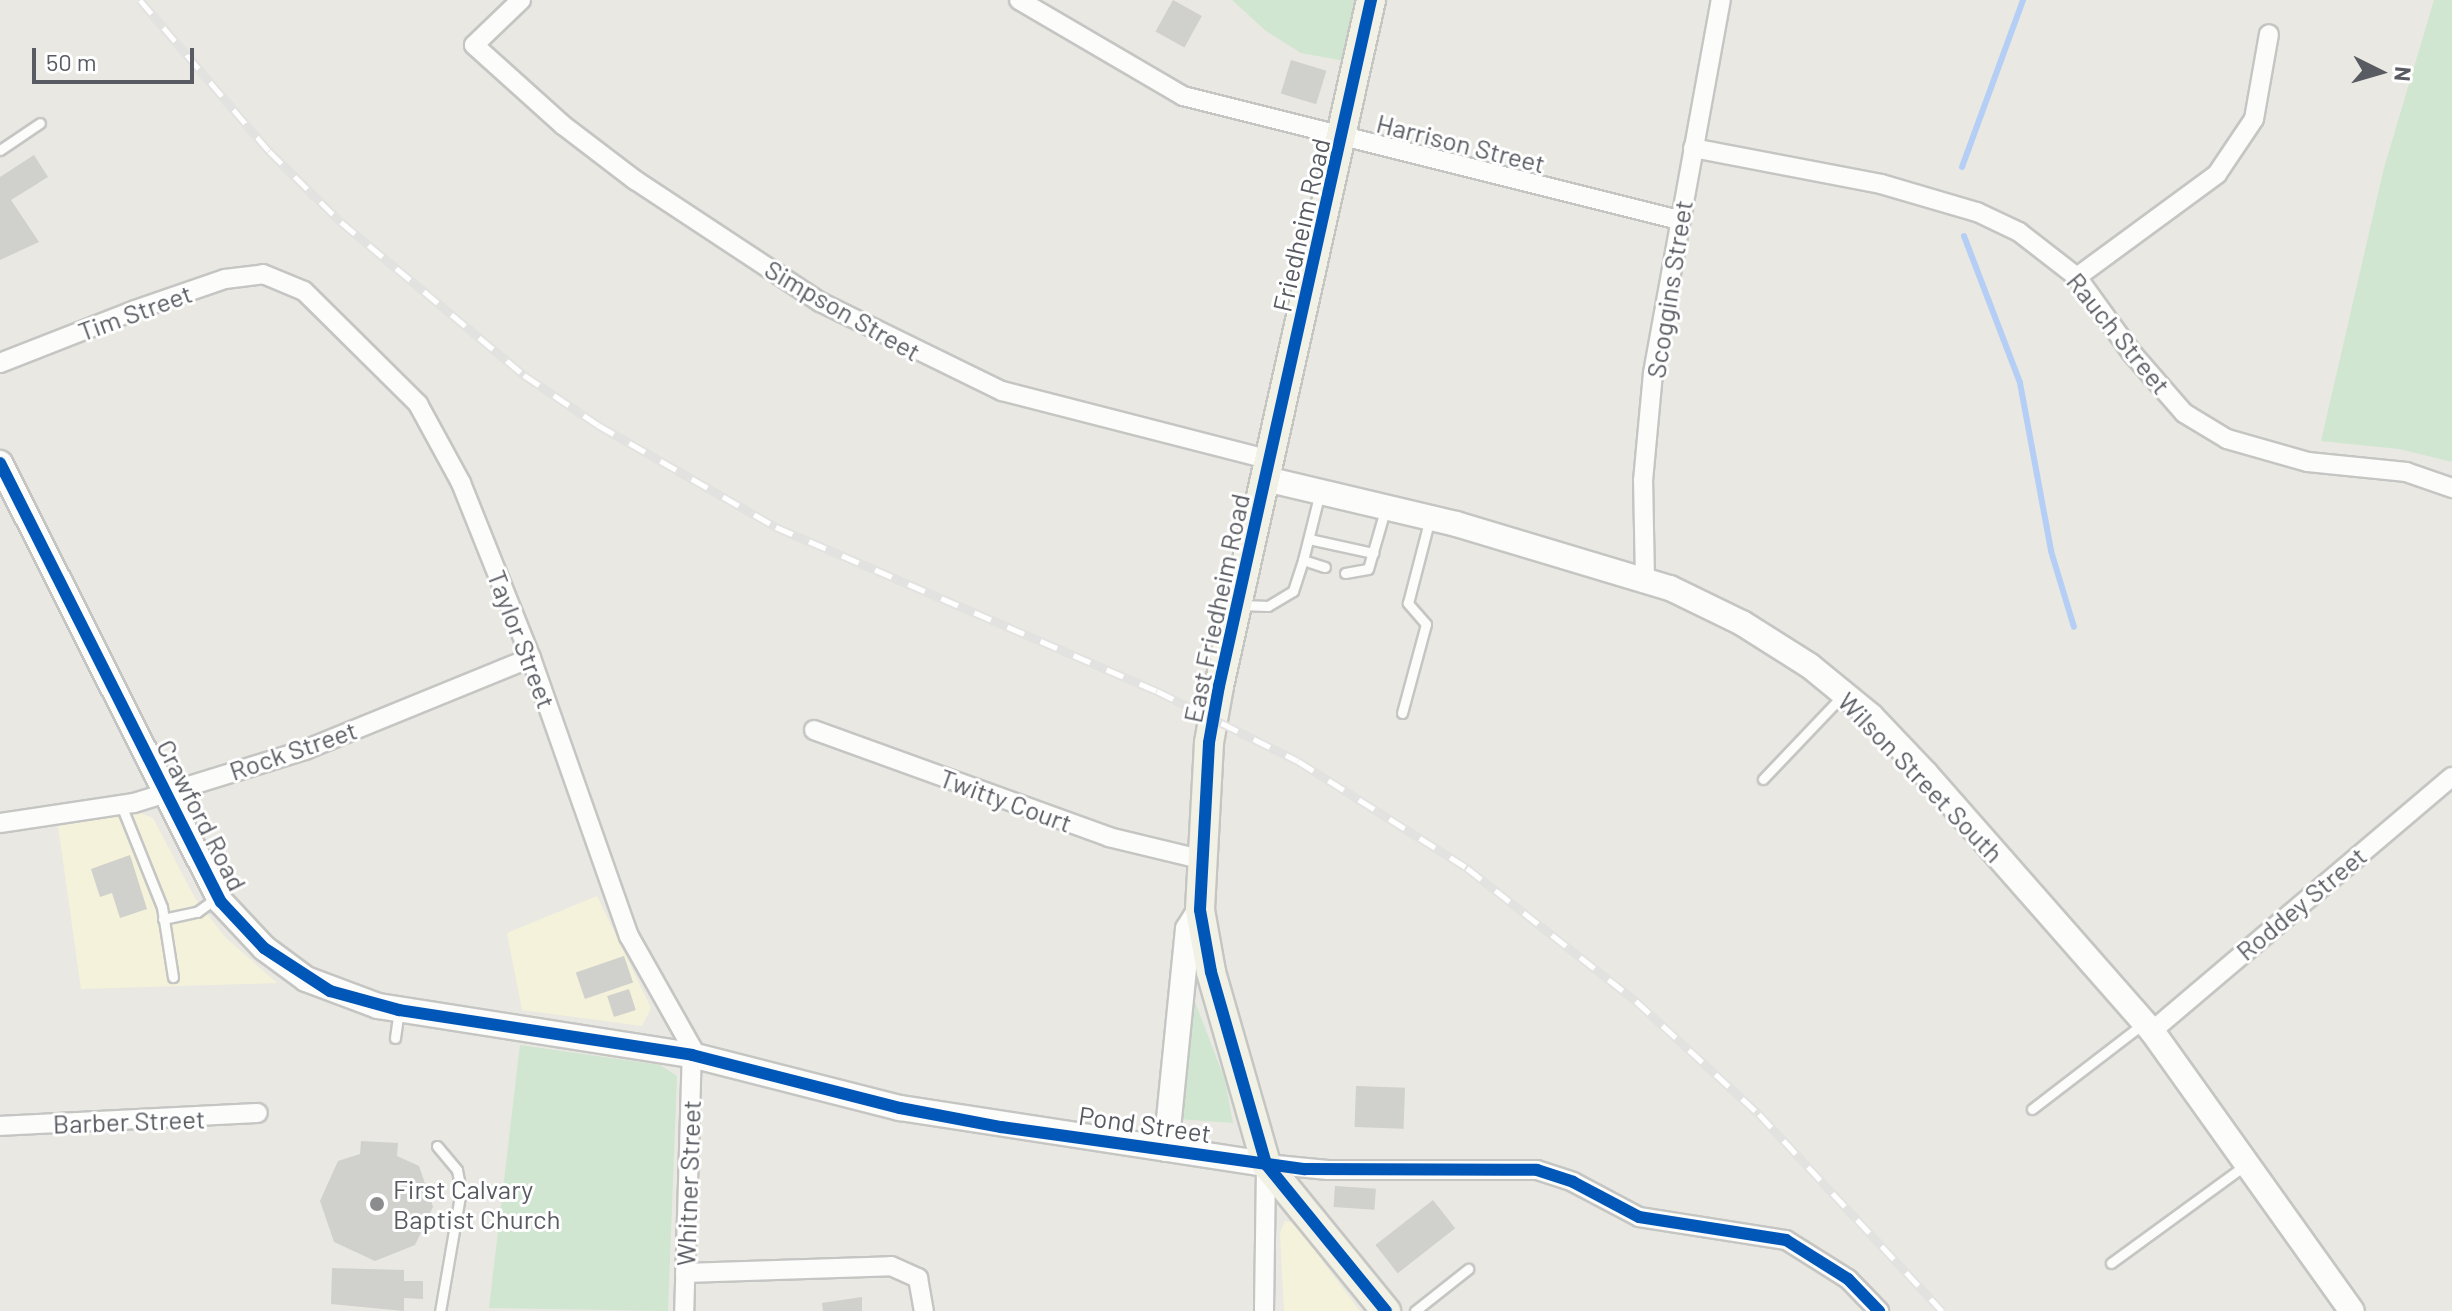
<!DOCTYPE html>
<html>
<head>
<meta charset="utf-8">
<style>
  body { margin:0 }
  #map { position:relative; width:2452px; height:1311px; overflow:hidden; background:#e9e8e2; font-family:Barlow,sans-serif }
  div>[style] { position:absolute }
  .commercial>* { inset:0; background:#f4f2da }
  .green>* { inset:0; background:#d0e6d0 }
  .stream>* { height:6px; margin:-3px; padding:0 3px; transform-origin:3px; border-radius:3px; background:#b4cef6 }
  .building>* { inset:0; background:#d0d0cc; transform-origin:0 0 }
  .roads { filter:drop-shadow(2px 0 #c5c6c4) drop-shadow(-2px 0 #c5c6c4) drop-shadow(0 2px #c5c6c4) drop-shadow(0 -2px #c5c6c4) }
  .lane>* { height:9px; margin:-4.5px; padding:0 4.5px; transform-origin:4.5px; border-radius:4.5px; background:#fcfcfb }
  .street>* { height:18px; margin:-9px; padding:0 9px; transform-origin:9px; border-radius:9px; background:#fcfcfb }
  .secondary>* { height:24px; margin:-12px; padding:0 12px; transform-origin:12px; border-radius:12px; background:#fcfcfb }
  .primary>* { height:28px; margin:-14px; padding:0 14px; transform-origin:14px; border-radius:14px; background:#f2f1e5 }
  .rail>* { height:9px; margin-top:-4.5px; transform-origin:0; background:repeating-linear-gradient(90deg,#fff 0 18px,#e2e2e1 0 36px); box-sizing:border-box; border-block:2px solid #e2e2e1 }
  .cycleway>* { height:12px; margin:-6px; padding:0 6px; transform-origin:6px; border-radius:6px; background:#0057b8 }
  .dots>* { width:22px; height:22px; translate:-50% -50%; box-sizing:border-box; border:4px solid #fff; border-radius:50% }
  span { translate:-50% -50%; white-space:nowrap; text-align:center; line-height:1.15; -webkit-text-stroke:6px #fff; paint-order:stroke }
  .street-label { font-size:26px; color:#585b61 }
  .poi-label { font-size:26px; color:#585b61 }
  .left { translate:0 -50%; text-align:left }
  .north { position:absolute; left:2340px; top:32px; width:80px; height:80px; -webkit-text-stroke:6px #fff; paint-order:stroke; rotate:95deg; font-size:22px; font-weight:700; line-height:32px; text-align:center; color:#585b61 }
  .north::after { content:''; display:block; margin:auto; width:28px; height:36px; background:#585b61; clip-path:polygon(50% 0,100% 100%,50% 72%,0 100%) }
  .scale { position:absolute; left:32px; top:48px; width:162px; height:36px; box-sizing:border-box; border:4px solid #585b61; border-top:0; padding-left:10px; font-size:24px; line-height:28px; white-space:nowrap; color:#585b61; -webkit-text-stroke:6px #fff; paint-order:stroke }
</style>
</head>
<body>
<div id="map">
  <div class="commercial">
    <div style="clip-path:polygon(139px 812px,153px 818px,195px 898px,225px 937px,277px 983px,81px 989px,58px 826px)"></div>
    <div style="clip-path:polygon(597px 896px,651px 1008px,642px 1026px,522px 1010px,507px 933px)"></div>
    <div style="clip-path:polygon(1285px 1221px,1294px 1223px,1360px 1311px,1284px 1311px,1280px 1233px)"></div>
  </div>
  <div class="green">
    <div style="clip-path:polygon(1232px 0,1357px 0,1345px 61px,1301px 53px,1266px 31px)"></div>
    <div style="clip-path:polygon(2434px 0,2452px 0,2452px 462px,2399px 449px,2321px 441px,2384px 168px)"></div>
    <div style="clip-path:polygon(1192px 994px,1225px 1080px,1233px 1123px,1178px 1119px)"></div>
    <div style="clip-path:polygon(520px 1045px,660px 1065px,677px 1076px,668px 1311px,489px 1308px)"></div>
  </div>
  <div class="stream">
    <div style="left:1962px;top:167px;width:178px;rotate:-69.9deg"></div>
    <div style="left:1964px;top:236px;width:157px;rotate:69.1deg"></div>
    <div style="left:2020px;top:383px;width:171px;rotate:79.5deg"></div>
    <div style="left:2051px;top:551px;width:79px;rotate:73.2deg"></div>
  </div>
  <div class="building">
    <div style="left:1173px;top:0;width:33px;height:36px;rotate:29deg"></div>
    <div style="left:1291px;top:60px;width:37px;height:35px;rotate:17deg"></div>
    <div style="clip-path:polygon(34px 155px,48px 177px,11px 200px,39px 242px,0 260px,0 177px)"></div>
    <div style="clip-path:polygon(130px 855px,147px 909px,120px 918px,112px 893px,100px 897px,91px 869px)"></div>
    <div style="left:624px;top:956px;width:28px;height:51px;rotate:71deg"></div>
    <div style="left:629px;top:989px;width:22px;height:23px;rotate:72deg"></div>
    <div style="left:1356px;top:1086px;width:49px;height:41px;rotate:2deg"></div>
    <div style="clip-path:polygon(361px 1141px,398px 1143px,397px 1156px,419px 1166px,433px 1207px,415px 1245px,375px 1261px,334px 1242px,320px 1201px,338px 1161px,360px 1154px)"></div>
    <div style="left:1335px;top:1186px;width:41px;height:21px;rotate:4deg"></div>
    <div style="left:1433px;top:1200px;width:36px;height:73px;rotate:52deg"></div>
    <div style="clip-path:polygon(332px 1268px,404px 1270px,404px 1281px,423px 1281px,423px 1299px,404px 1298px,404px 1311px,331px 1304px)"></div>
    <div style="clip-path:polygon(862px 1297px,862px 1311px,823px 1311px,822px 1303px)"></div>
  </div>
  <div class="roads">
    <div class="lane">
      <div style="left:0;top:150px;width:48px;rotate:-34deg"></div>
      <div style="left:1320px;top:492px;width:70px;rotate:104deg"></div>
      <div style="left:1303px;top:560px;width:23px;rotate:18deg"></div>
      <div style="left:1309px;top:539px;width:66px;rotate:12.3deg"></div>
      <div style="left:1345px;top:573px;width:23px;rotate:-10deg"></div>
      <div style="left:1368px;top:569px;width:61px;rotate:-73.9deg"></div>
      <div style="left:1241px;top:605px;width:27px;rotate:2deg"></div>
      <div style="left:1268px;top:606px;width:29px;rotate:-31deg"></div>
      <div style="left:1293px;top:591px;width:33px;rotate:-72deg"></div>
      <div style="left:1402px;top:713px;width:92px;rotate:-74.9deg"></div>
      <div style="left:1426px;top:624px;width:28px;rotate:-131deg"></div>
      <div style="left:1408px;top:603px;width:88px;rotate:-75.5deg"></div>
      <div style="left:1763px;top:779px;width:117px;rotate:-46.4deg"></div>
      <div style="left:121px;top:805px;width:110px;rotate:68.1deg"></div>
      <div style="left:162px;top:907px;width:71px;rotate:81.1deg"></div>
      <div style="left:163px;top:919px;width:35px;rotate:-12deg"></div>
      <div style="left:197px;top:912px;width:26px;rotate:-36deg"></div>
      <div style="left:395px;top:1038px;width:28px;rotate:-82deg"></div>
      <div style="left:2032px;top:1109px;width:141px;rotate:-37.5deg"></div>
      <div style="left:437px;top:1146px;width:31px;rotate:50deg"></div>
      <div style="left:457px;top:1170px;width:20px;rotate:79deg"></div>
      <div style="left:461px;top:1190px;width:123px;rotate:99.8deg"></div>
      <div style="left:2111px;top:1263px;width:168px;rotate:-36.1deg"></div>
      <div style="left:1415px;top:1311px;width:68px;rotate:-38.4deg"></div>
    </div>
    <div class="street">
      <div style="left:521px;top:0;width:65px;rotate:136.2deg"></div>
      <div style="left:474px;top:45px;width:120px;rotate:42deg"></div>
      <div style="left:563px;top:125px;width:91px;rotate:37.4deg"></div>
      <div style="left:635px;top:180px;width:222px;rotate:33.4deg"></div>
      <div style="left:820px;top:302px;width:203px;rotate:26.1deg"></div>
      <div style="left:1002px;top:391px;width:278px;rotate:14.4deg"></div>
      <div style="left:1019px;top:0;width:190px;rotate:30.3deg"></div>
      <div style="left:1183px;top:96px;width:511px;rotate:14.04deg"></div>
      <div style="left:1693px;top:148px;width:191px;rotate:10.8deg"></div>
      <div style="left:1881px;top:184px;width:100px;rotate:16.3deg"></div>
      <div style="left:1977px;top:212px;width:47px;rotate:25.5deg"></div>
      <div style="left:2019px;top:232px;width:73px;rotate:37.8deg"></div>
      <div style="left:2077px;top:277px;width:92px;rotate:54.2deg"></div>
      <div style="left:2131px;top:352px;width:81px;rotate:49deg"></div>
      <div style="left:2184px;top:413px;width:50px;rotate:31.2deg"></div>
      <div style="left:2227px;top:439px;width:84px;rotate:15.9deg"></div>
      <div style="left:2308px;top:462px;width:99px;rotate:5.8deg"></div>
      <div style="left:2406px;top:472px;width:49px;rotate:19.2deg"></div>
      <div style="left:2077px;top:277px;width:174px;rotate:-36.3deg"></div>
      <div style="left:2217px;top:174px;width:66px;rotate:-56.1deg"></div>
      <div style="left:2254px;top:119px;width:86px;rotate:-80deg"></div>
      <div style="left:0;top:363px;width:145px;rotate:-21.4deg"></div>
      <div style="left:135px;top:310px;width:95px;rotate:-19deg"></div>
      <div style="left:225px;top:279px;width:38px;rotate:-7deg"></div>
      <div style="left:263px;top:274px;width:44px;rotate:22.5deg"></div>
      <div style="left:304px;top:291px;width:161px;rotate:44.7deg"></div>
      <div style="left:418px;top:404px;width:90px;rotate:61.4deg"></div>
      <div style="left:461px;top:483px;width:188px;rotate:68.2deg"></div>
      <div style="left:531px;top:658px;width:295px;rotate:70.6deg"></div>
      <div style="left:629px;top:936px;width:129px;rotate:60.6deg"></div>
      <div style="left:692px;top:1048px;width:263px;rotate:91.7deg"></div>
      <div style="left:1645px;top:581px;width:100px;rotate:-91.1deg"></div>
      <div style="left:1643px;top:481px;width:108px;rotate:-84.7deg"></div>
      <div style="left:1653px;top:373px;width:379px;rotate:-79.7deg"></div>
      <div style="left:814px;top:730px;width:314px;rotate:19.9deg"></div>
      <div style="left:1109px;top:837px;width:94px;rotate:13.6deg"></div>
      <div style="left:0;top:823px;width:135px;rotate:-8.5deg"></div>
      <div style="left:134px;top:803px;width:179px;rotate:-17.2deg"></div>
      <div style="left:305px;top:750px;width:244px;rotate:-22.2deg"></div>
      <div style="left:2152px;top:1031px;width:393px;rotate:-40.3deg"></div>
      <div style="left:0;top:1126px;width:258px;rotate:-2.9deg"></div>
      <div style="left:685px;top:1273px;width:206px;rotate:-1.9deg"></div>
      <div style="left:891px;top:1266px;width:30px;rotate:24deg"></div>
      <div style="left:918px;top:1278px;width:34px;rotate:80deg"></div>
      <div style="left:1264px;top:1311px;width:147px;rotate:-89.2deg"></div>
      <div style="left:1266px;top:1164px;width:62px;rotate:5.5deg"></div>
      <div style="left:1328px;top:1170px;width:209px"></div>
      <div style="left:1537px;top:1170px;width:38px;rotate:18deg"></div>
      <div style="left:1573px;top:1182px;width:75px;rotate:27.9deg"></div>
      <div style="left:1639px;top:1217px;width:149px;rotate:8.9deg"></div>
      <div style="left:1786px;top:1240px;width:73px;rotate:32.2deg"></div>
      <div style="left:1848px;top:1279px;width:45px;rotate:45.9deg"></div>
    </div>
    <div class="secondary">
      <div style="left:0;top:463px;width:491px;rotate:63.3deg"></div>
      <div style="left:221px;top:902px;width:63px;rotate:46.9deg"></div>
      <div style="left:264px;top:948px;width:52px;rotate:36.4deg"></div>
      <div style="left:306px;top:979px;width:77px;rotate:20.6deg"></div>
      <div style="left:378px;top:1006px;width:318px;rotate:8.9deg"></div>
      <div style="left:692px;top:1055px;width:215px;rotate:14.3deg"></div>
      <div style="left:900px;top:1108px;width:370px;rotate:8.7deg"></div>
      <div style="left:1266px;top:479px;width:195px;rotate:13.3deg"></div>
      <div style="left:1456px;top:524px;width:223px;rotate:16.7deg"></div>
      <div style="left:1670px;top:588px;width:80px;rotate:25.9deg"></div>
      <div style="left:1742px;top:623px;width:80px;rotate:32.3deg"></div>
      <div style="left:1810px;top:666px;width:79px;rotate:39.3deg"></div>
      <div style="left:1871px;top:716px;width:80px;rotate:46.5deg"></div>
      <div style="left:1926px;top:774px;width:342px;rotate:48.7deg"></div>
      <div style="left:2152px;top:1031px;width:344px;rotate:54.5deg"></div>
      <div style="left:1166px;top:1149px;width:221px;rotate:-84.3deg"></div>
      <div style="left:1188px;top:929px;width:22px;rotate:-58deg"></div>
    </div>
    <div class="primary">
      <div style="left:1371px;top:0;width:703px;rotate:102.49deg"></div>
      <div style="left:1219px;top:686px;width:58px;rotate:100deg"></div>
      <div style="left:1209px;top:743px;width:167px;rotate:93.1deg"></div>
      <div style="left:1200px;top:910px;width:63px;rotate:79.9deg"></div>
      <div style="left:1211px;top:972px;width:200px;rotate:74deg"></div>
      <div style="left:1266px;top:1164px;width:190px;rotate:50.8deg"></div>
    </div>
  </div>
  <div class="rail">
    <div style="left:140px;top:0;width:199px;rotate:49.5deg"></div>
    <div style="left:269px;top:151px;width:101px;rotate:44.6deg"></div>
    <div style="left:341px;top:222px;width:239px;rotate:39.9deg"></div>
    <div style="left:524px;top:375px;width:89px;rotate:34deg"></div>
    <div style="left:598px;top:425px;width:205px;rotate:29.8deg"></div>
    <div style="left:776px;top:527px;width:415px;rotate:23.3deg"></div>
    <div style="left:1157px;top:691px;width:157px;rotate:26.4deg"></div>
    <div style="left:1298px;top:761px;width:200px;rotate:32.3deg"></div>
    <div style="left:1467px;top:868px;width:215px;rotate:38.2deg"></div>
    <div style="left:1636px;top:1001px;width:167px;rotate:42.6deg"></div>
    <div style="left:1759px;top:1114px;width:269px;rotate:47.1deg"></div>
  </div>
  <div class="cycleway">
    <div style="left:1371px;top:0;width:703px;rotate:102.49deg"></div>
    <div style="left:1219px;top:686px;width:58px;rotate:100deg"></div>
    <div style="left:1209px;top:743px;width:167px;rotate:93.1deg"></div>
    <div style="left:1200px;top:910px;width:63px;rotate:79.9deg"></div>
    <div style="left:1211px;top:972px;width:200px;rotate:74deg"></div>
    <div style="left:1266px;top:1164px;width:190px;rotate:50.8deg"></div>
    <div style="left:0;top:463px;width:491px;rotate:63.3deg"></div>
    <div style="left:221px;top:902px;width:63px;rotate:46.9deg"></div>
    <div style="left:264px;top:948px;width:79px;rotate:33.1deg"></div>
    <div style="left:330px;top:991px;width:72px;rotate:15.4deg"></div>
    <div style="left:399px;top:1010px;width:296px;rotate:8.7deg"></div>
    <div style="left:692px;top:1055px;width:215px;rotate:14.3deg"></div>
    <div style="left:900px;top:1108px;width:103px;rotate:10.7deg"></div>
    <div style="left:1001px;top:1127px;width:307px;rotate:7.9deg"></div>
    <div style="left:1305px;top:1169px;width:232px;rotate:0.2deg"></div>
    <div style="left:1537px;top:1170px;width:38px;rotate:18deg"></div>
    <div style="left:1573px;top:1182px;width:75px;rotate:27.9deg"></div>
    <div style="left:1639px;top:1217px;width:149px;rotate:8.9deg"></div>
    <div style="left:1786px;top:1240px;width:73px;rotate:32.2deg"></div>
    <div style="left:1848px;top:1279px;width:45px;rotate:45.9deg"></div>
  </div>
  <div class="dots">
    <div style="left:377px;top:1204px;background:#8b8c8e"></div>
  </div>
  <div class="street-label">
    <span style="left:1461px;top:143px;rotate:14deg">Harrison Street</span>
    <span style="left:1301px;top:225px;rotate:-77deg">Friedheim Road</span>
    <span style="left:1669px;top:289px;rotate:-81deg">Scoggins Street</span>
    <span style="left:843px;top:310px;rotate:30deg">Simpson Street</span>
    <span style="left:135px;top:312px;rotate:-20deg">Tim Street</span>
    <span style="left:2119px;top:333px;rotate:51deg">Rauch Street</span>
    <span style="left:1216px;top:608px;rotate:-78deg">East Friedheim Road</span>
    <span style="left:522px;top:639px;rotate:69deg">Taylor Street</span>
    <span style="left:293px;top:750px;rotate:-19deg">Rock Street</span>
    <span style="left:1921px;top:777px;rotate:46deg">Wilson Street South</span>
    <span style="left:1006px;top:800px;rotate:20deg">Twitty Court</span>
    <span style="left:202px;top:815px;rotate:63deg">Crawford Road</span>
    <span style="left:2301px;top:903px;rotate:-40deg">Roddey Street</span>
    <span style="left:129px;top:1121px;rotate:-2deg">Barber Street</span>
    <span style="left:1145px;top:1124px;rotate:8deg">Pond Street</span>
    <span style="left:688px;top:1183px;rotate:-88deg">Whitner Street</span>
  </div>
  <div class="poi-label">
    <span class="left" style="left:393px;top:1204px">First Calvary<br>Baptist Church</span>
  </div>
  <div class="north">N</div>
  <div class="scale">50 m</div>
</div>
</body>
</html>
